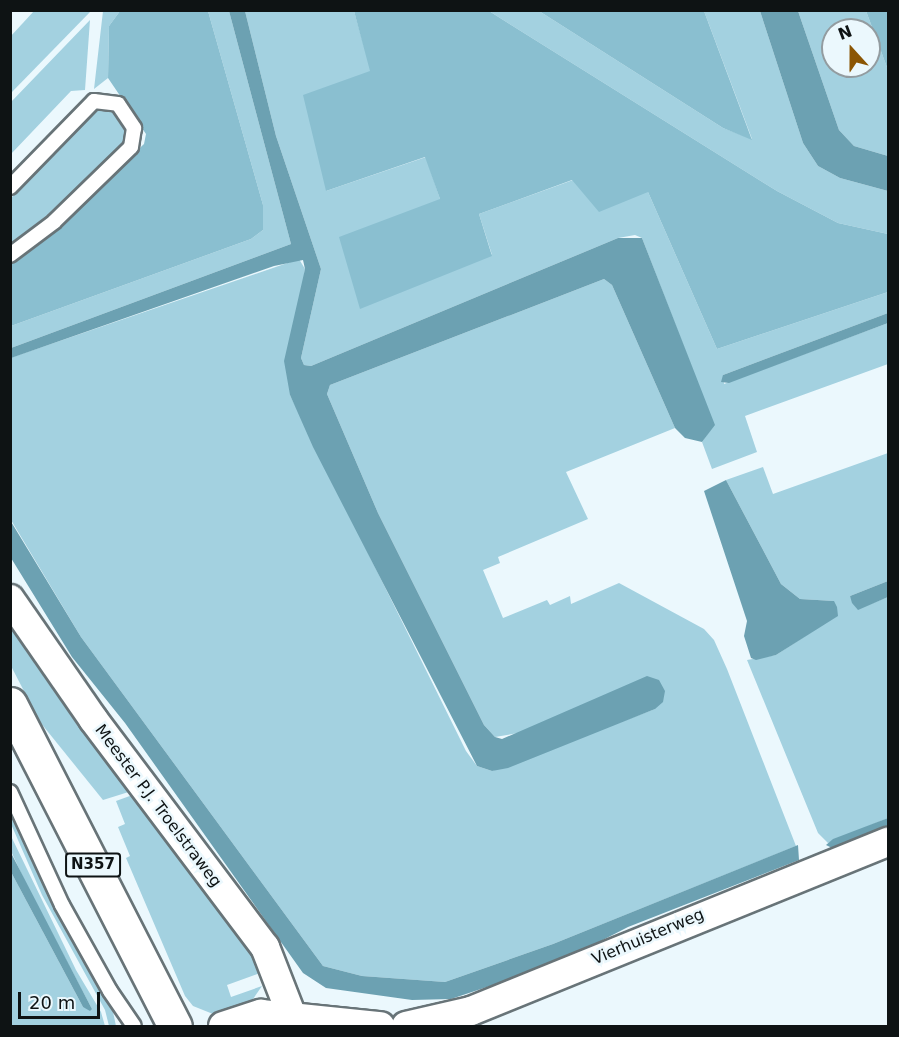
<!DOCTYPE html>
<html>
<head>
<meta charset="utf-8">
<style>
  body { margin:0 }
  #map { position:relative; width:899px; height:1037px; overflow:hidden; background:#ebf8fd; font-family:"DejaVu Sans",sans-serif }
  div>[style] { position:absolute }
  .green>* { inset:0; background:#a3d1e0 }
  .forest>* { inset:0; background:#8abfd0 }
  .water>* { inset:0; background:#6ca1b2 }
  .roads { filter:drop-shadow(2px 0 #687478) drop-shadow(-2px 0 #687478) drop-shadow(0 2px #687478) drop-shadow(0 -2px #687478) }
  .service>* { height:14px; margin:-7px; padding:0 7px; transform-origin:7px; border-radius:7px; background:#fff }
  .minor>* { height:28px; margin:-14px; padding:0 14px; transform-origin:14px; border-radius:14px; background:#fff }
  .primary>* { height:33px; margin:-16.5px; padding:0 16.5px; transform-origin:16.5px; border-radius:16.5px; background:#fff }
  span { translate:-50% -50%; white-space:nowrap; text-align:center; line-height:1.15; -webkit-text-stroke:5px #ebf8fd; paint-order:stroke }
  .shield-label span { padding:2px 4px; background:#ebf8fd; border:2px solid; border-radius:4px; -webkit-text-stroke-width:0 }
  .shield-label { font-size:15px; color:#0e1314; font-weight:700 }
  .street-label { font-size:16px; color:#0e1314 }
  .frame { position:absolute; inset:0; border:12px solid #0e1314; pointer-events:none }
  .north { position:absolute; left:821px; top:18px; width:60px; height:60px; box-sizing:border-box; background:#ebf8fd; border:2px solid #939ca0; border-radius:50%; rotate:339deg; font-size:16px; font-weight:700; line-height:24px; text-align:center; color:#0e1314 }
  .north::after { content:''; display:block; margin:auto; width:21px; height:27px; background:#8b5604; clip-path:polygon(50% 0,100% 100%,50% 72%,0 100%) }
  .scale { position:absolute; left:18px; top:992px; width:82px; height:27px; box-sizing:border-box; border:3px solid #0e1314; border-top:0; padding-left:8px; font-size:18px; line-height:21px; white-space:nowrap; color:#0e1314; -webkit-text-stroke:4px #ebf8fd; paint-order:stroke }
</style>
</head>
<body>
<div id="map">
  <div class="green">
    <div style="clip-path:polygon(34px 11px,91px 11px,11px 93px,10px 37px)"></div>
    <div style="clip-path:polygon(103px 11px,120px 11px,109px 26px,108px 78px,94px 89px)"></div>
    <div style="clip-path:polygon(208px 11px,229px 11px,291px 244px,11px 348px,11px 326px,251px 239px,263px 230px,263px 205px)"></div>
    <div style="clip-path:polygon(245px 11px,354px 11px,371px 71px,326px 191px,426px 157px,440px 199px,492px 255px,479px 214px,573px 180px,648px 192px,717px 349px,888px 292px,888px 313px,723px 375px,724px 384px,888px 323px,888px 364px,745px 416px,757px 452px,712px 469px,702px 442px,714px 425px,642px 238px,635px 235px,618px 238px,311px 366px,304px 365px,301px 358px,321px 269px,276px 136px)"></div>
    <div style="clip-path:polygon(489px 11px,539px 11px,723px 128px,752px 139px,704px 11px,760px 11px,803px 143px,818px 166px,840px 178px,888px 191px,888px 234px,838px 223px,777px 191px)"></div>
    <div style="clip-path:polygon(evenodd,798px 11px,866px 11px,888px 70px,888px 156px,854px 146px,839px 130px,798px 11px,833px 30px,869px 30px,869px 66px,833px 66px,833px 30px)"></div>
    <div style="clip-path:polygon(90px 20px,85px 90px,71px 91px,11px 154px,11px 102px)"></div>
    <div style="clip-path:polygon(98px 108px,115px 112px,126px 129px,123px 146px,50px 216px,11px 246px,11px 198px)"></div>
    <div style="clip-path:polygon(299px 259px,305px 269px,290px 395px,466px 751px,477px 766px,492px 771px,655px 709px,495px 737px,484px 725px,378px 513px,327px 394px,330px 385px,604px 279px,612px 285px,675px 428px,566px 472px,588px 519px,498px 557px,500px 563px,483px 570px,503px 618px,547px 600px,550px 605px,570px 596px,571px 604px,619px 583px,704px 629px,714px 640px,727px 669px,796px 846px,553px 944px,445px 982px,362px 976px,323px 966px,81px 637px,11px 520px,10px 358px)"></div>
    <div style="clip-path:polygon(888px 453px,888px 581px,850px 596px,858px 609px,888px 597px,888px 818px,828px 843px,818px 833px,747px 660px,776px 655px,813px 631px,834px 601px,800px 599px,781px 584px,726px 480px,763px 467px,773px 494px)"></div>
    <div style="clip-path:polygon(10px 620px,135px 790px,103px 800px,40px 722px,11px 666px)"></div>
    <div style="clip-path:polygon(138px 793px,247px 942px,263px 972px,227px 985px,231px 997px,262px 986px,246px 1009px,218px 1016px,193px 1006px,185px 996px,126px 858px,130px 856px,118px 827px,125px 824px,116px 801px)"></div>
    <div style="clip-path:polygon(10px 811px,86px 964px,112px 1007px,116px 1026px,109px 1026px,105px 1010px,42px 895px,11px 824px)"></div>
    <div style="clip-path:polygon(10px 834px,76px 970px,101px 1012px,105px 1026px,11px 1026px,11px 872px,83px 1007px,92px 1009px,27px 886px,11px 851px)"></div>
  </div>
  <div class="forest">
    <div style="clip-path:polygon(120px 11px,208px 11px,263px 205px,263px 230px,251px 239px,11px 326px,11px 263px,53px 231px,144px 144px,146px 134px,108px 78px,109px 26px)"></div>
    <div style="clip-path:polygon(354px 11px,489px 11px,777px 191px,838px 223px,888px 234px,888px 292px,717px 349px,648px 192px,599px 212px,572px 180px,479px 214px,492px 256px,360px 309px,339px 237px,440px 199px,425px 157px,326px 191px,303px 95px,370px 71px)"></div>
    <div style="clip-path:polygon(539px 11px,704px 11px,752px 140px,723px 128px)"></div>
    <div style="clip-path:polygon(866px 11px,888px 11px,888px 70px)"></div>
  </div>
  <div class="water">
    <div style="clip-path:polygon(229px 11px,245px 11px,276px 136px,321px 269px,301px 358px,304px 365px,311px 366px,618px 238px,642px 238px,715px 425px,702px 442px,685px 438px,675px 428px,612px 285px,604px 279px,330px 385px,327px 394px,378px 513px,484px 725px,495px 737px,502px 739px,647px 676px,659px 680px,665px 691px,663px 702px,655px 709px,508px 768px,492px 771px,477px 766px,313px 447px,290px 395px,284px 361px,305px 269px,303px 260px,274px 266px,11px 358px,11px 348px,291px 244px)"></div>
    <div style="clip-path:polygon(760px 11px,798px 11px,839px 130px,854px 146px,888px 156px,888px 191px,840px 178px,818px 166px,803px 143px)"></div>
    <div style="clip-path:polygon(888px 313px,888px 323px,729px 383px,721px 382px,723px 375px)"></div>
    <div style="clip-path:polygon(726px 480px,781px 584px,800px 599px,834px 601px,837px 607px,838px 616px,776px 655px,756px 660px,751px 658px,744px 636px,747px 621px,704px 491px)"></div>
    <div style="clip-path:polygon(10px 520px,81px 637px,323px 966px,362px 976px,445px 982px,553px 944px,798px 845px,799px 860px,628px 927px,558px 963px,451px 999px,412px 1000px,326px 988px,303px 973px,125px 723px,72px 657px,11px 558px)"></div>
    <div style="clip-path:polygon(888px 581px,888px 597px,858px 610px,852px 603px,850px 596px)"></div>
    <div style="clip-path:polygon(888px 818px,888px 829px,834px 849px,826px 845px,833px 839px)"></div>
    <div style="clip-path:polygon(10px 851px,92px 1009px,90px 1011px,83px 1007px,11px 872px)"></div>
  </div>
  <div class="roads">
    <div class="service">
      <div style="left:10px;top:187px;width:120px;rotate:-45.7deg"></div>
      <div style="left:94px;top:101px;width:24px;rotate:7deg"></div>
      <div style="left:118px;top:104px;width:29px;rotate:56deg"></div>
      <div style="left:134px;top:128px;width:19px;rotate:99deg"></div>
      <div style="left:131px;top:147px;width:107px;rotate:135.8deg"></div>
      <div style="left:54px;top:222px;width:55px;rotate:143.1deg"></div>
      <div style="left:10px;top:792px;width:124px;rotate:65.3deg"></div>
      <div style="left:62px;top:905px;width:98px;rotate:60.8deg"></div>
      <div style="left:110px;top:991px;width:42px;rotate:55.6deg"></div>
    </div>
    <div class="minor">
      <div style="left:10px;top:599px;width:146px;rotate:55.3deg"></div>
      <div style="left:93px;top:719px;width:286px;rotate:53deg"></div>
      <div style="left:265px;top:947px;width:77px;rotate:68.7deg"></div>
      <div style="left:223px;top:1026px;width:40px;rotate:-18deg"></div>
      <div style="left:261px;top:1014px;width:120px;rotate:5.8deg"></div>
      <div style="left:406px;top:1026px;width:67px;rotate:-13deg"></div>
      <div style="left:471px;top:1011px;width:450px;rotate:-22.1deg"></div>
    </div>
    <div class="primary">
      <div style="left:10px;top:704px;width:362px;rotate:62.9deg"></div>
    </div>
  </div>
  <div class="shield-label">
    <span style="left:93px;top:865px">N357</span>
  </div>
  <div class="street-label">
    <span style="left:158px;top:806px;rotate:53deg">Meester P.J. Troelstraweg</span>
    <span style="left:648px;top:937px;rotate:-23deg">Vierhuisterweg</span>
  </div>
  <div class="frame"></div>
  <div class="north">N</div>
  <div class="scale">20 m</div>
</div>
</body>
</html>
